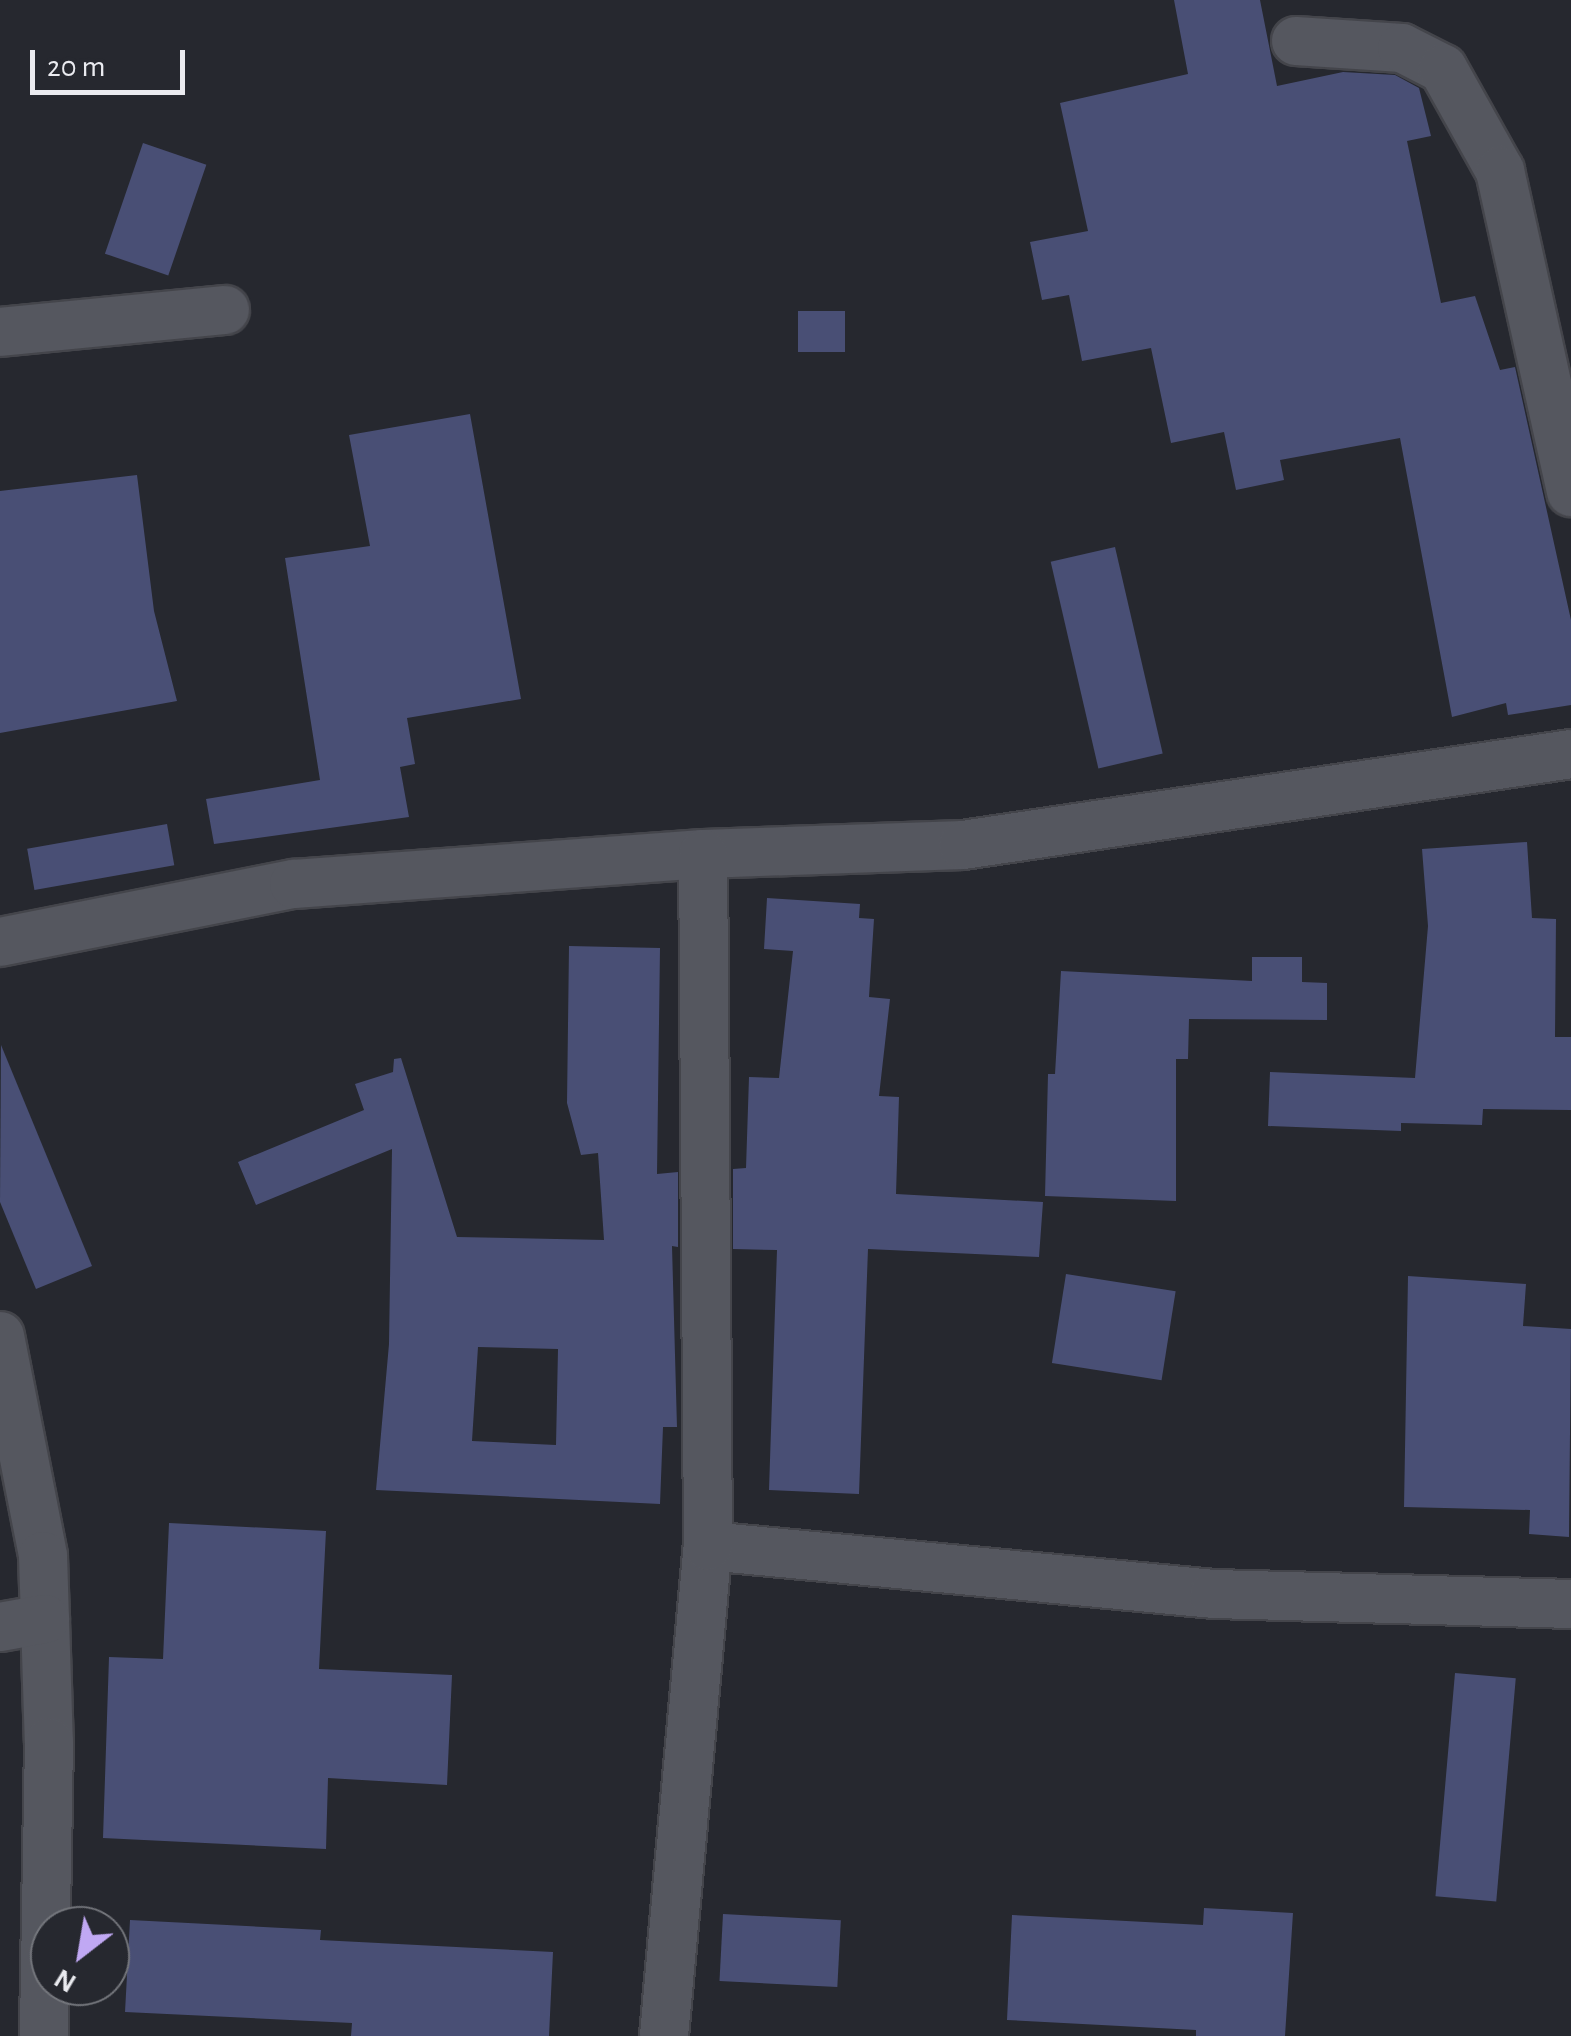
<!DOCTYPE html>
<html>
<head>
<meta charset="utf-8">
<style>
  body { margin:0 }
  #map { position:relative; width:1571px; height:2036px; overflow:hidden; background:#26282f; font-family:"Alegreya Sans",sans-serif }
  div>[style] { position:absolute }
  .building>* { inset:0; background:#494f75; transform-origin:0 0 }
  .roads { filter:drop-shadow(2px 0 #44454b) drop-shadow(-2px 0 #44454b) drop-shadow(0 2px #44454b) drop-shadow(0 -2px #44454b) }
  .street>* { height:48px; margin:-24px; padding:0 24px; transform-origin:24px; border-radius:24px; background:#55575f }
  span { translate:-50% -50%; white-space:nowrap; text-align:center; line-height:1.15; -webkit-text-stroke:8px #26282f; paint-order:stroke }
  .north { position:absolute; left:30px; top:1906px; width:100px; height:100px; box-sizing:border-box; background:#26282f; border:2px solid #74767c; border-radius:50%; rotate:211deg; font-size:28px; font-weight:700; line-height:40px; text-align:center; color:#eaebf0 }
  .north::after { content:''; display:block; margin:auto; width:35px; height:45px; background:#c0a8f3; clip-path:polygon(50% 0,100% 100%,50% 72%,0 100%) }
  .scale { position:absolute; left:30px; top:50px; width:155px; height:45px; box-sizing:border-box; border:5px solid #eaebf0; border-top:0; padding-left:12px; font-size:30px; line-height:35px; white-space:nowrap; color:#eaebf0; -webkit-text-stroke:8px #26282f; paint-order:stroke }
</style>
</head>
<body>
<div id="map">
  <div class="building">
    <div style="clip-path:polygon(1174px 0,1260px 0,1277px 86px,1343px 72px,1395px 75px,1419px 88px,1431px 136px,1407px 141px,1441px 303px,1475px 296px,1500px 370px,1515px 367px,1571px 620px,1571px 705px,1508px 715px,1506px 703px,1452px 717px,1400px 438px,1280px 460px,1284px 480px,1236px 490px,1224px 432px,1171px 443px,1151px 348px,1082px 361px,1069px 295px,1042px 300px,1030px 242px,1088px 231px,1060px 103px,1188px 74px)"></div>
    <div style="left:143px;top:143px;width:67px;height:117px;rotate:19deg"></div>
    <div style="left:845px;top:311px;width:41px;height:47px;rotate:90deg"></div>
    <div style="clip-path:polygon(470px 414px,521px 699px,407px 718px,415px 764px,400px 767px,409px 817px,214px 844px,206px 799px,320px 780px,285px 558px,370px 546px,349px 435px)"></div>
    <div style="clip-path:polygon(137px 475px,154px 611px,177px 701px,0 733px,0 491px)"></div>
    <div style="left:1115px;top:547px;width:212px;height:66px;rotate:77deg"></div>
    <div style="left:167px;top:824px;width:42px;height:142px;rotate:80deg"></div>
    <div style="clip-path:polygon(1527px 842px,1532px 918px,1556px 919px,1555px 1037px,1571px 1037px,1571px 1110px,1483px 1109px,1482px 1125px,1401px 1123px,1401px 1131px,1268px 1126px,1270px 1072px,1415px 1078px,1428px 926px,1422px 849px)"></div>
    <div style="clip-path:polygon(767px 898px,860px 904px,859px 918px,874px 919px,869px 997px,890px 999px,879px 1096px,899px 1097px,896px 1194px,1043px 1202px,1039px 1257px,868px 1249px,859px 1494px,769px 1490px,777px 1250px,733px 1249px,733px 1169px,746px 1168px,749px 1077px,779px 1078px,793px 951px,764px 949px)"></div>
    <div style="clip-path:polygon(evenodd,569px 946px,660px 948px,657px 1174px,678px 1172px,678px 1247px,672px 1246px,677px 1427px,663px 1427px,660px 1504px,376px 1490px,389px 1344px,392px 1149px,256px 1205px,238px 1162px,364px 1110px,355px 1084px,393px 1072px,394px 1059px,401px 1058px,457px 1237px,604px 1240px,598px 1153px,581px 1155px,567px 1103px,569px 946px,478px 1347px,558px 1349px,556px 1445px,472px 1441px,478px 1347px)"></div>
    <div style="clip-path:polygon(1252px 957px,1302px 957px,1302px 982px,1327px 983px,1327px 1020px,1189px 1019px,1188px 1059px,1176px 1059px,1176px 1201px,1045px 1196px,1048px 1074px,1055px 1074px,1061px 971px,1252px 981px)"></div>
    <div style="clip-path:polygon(1px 1045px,92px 1266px,36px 1289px,0 1202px)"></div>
    <div style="left:1066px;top:1274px;width:111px;height:90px;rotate:9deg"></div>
    <div style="clip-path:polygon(1408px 1276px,1526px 1284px,1523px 1326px,1571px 1329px,1569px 1537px,1529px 1534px,1530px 1510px,1404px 1507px)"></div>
    <div style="clip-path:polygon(169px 1523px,326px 1531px,319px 1669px,452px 1675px,447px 1785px,328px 1778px,326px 1849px,103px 1838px,109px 1657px,163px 1659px)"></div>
    <div style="left:1455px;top:1673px;width:61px;height:224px;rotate:5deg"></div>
    <div style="clip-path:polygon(1204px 1908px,1293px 1913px,1285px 2036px,1196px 2036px,1196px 2030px,1007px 2020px,1012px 1915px,1203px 1925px)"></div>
    <div style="left:723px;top:1914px;width:118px;height:67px;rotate:3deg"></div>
    <div style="clip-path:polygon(130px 1920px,321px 1930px,320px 1940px,553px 1952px,549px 2036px,351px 2036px,352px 2023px,125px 2012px)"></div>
  </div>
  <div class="roads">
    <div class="street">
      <div style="left:1296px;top:41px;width:106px;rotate:3.8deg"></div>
      <div style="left:1402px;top:48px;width:46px;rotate:27.1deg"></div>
      <div style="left:1443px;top:69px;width:117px;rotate:60.8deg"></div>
      <div style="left:1500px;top:171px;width:329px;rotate:77.5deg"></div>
      <div style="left:0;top:332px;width:226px;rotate:-5.6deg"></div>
      <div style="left:0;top:942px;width:300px;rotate:-11.2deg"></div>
      <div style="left:294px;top:884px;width:410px;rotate:-4.2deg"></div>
      <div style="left:703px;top:854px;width:260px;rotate:-2deg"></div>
      <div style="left:963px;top:845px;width:615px;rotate:-8.51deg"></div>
      <div style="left:0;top:1336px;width:224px;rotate:78.9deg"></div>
      <div style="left:43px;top:1556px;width:186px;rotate:88.2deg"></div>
      <div style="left:49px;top:1742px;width:294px;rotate:91deg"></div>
      <div style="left:708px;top:1546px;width:508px;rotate:5.42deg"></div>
      <div style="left:1214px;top:1594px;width:357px;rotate:1.6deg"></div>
      <div style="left:0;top:1627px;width:46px;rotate:-10.1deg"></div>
      <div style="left:664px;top:2036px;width:492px;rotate:-84.9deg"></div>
      <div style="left:708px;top:1546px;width:692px;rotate:-90.41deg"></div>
    </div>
  </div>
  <div class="north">N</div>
  <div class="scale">20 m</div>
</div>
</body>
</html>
